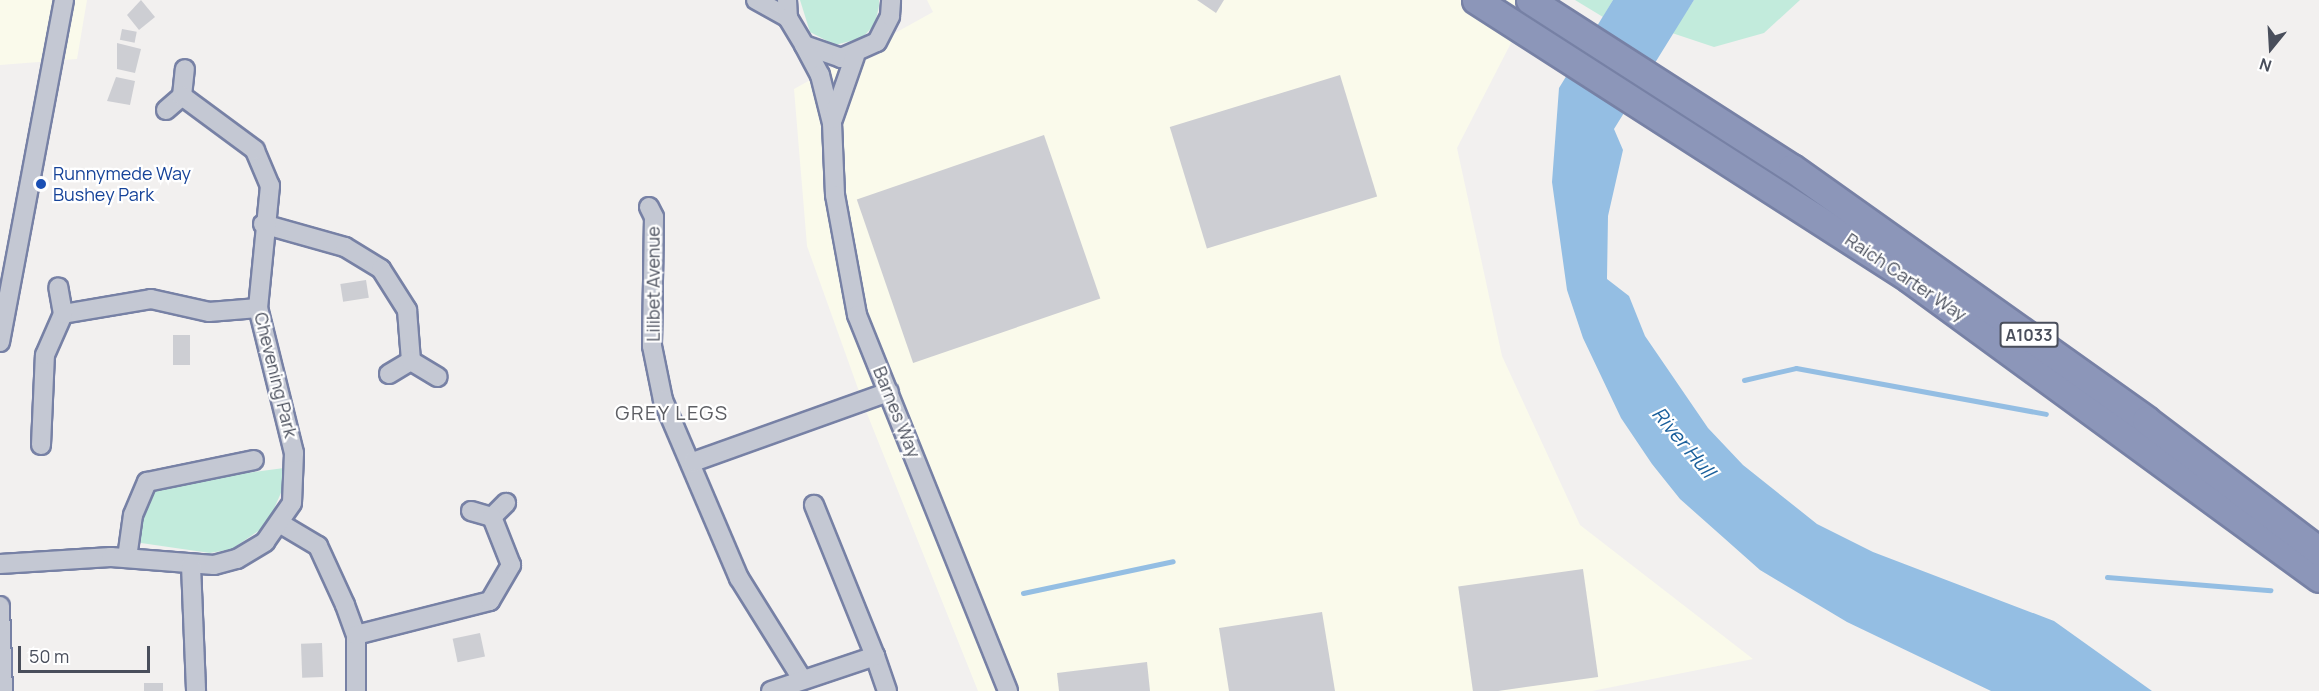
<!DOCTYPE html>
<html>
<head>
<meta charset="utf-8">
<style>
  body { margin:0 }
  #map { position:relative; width:2319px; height:691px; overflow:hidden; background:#f2f0ef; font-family:Manrope,sans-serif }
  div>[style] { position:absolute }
  .commercial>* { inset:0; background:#fafaeb }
  .green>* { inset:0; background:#c2ebdc }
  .water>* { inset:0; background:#94bee3 }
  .stream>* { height:5px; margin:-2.5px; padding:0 2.5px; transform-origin:2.5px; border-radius:2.5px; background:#94bee3 }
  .building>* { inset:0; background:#cdced3; transform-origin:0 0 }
  .roads { filter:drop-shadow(2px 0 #7781a5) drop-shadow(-2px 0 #7781a5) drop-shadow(0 2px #7781a5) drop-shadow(0 -2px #7781a5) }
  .minor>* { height:18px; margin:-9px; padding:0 9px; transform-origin:9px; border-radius:9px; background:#c4c8d3 }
  .highway>* { height:27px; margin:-13.5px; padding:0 13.5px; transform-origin:13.5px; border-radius:13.5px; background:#8c96b9 }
  .dots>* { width:16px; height:16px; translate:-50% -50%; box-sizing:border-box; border:3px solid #fff; border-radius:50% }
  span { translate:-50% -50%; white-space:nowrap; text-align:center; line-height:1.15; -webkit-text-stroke:4.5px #fff; paint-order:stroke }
  .shield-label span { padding:2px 4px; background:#fff; border:2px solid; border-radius:4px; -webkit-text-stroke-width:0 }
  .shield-label { font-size:16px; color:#494e5b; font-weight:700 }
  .transit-label { font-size:18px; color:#164399 }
  .left { translate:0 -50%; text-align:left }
  .street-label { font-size:18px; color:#494e5b }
  .neighbourhood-label { font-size:20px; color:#5d5e63; letter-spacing:1.5px }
  .water-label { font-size:20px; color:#1b609c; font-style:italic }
  .north { position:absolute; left:2241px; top:18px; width:60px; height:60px; -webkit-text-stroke:4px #fff; paint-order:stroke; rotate:198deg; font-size:16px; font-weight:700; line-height:24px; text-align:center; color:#494e5b }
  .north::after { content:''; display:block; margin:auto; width:21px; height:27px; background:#494e5b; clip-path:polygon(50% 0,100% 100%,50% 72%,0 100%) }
  .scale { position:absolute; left:18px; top:646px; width:132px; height:27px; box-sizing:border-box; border:3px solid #494e5b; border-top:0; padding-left:8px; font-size:18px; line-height:21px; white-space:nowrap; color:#494e5b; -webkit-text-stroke:4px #fff; paint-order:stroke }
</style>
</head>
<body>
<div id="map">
  <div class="commercial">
    <div style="clip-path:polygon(0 0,87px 0,77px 59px,0 65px)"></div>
    <div style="clip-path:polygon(927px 0,1533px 0,1457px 148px,1502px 356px,1580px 525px,1753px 659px,1592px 691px,978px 691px,866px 411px,807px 246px,794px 89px,933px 12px)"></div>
  </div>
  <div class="green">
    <div style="clip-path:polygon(800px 0,879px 0,879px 6px,875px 24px,862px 38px,835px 45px,810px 32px)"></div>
    <div style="clip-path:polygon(1575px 0,1613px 0,1603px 17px)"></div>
    <div style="clip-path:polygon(1694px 0,1800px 0,1764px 33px,1714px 47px,1672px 33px)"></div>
    <div style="clip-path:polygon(284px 468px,283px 488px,267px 525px,232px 549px,210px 553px,141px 543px,141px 509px,162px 484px)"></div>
  </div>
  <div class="water">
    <div style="clip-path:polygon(1613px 0,1694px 0,1614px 129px,1623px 150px,1608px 216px,1607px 279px,1629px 296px,1645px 336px,1708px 428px,1743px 465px,1817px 524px,1873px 552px,2054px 621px,2152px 691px,1991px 691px,1847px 622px,1760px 570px,1680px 499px,1652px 464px,1621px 418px,1583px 338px,1567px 290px,1552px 182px,1559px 88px)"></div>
  </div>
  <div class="stream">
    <div style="left:1744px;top:380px;width:53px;rotate:-13deg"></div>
    <div style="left:1796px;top:368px;width:254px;rotate:10.4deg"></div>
    <div style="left:2107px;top:577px;width:164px;rotate:4.6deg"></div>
    <div style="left:1023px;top:593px;width:153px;rotate:-12deg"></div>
  </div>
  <div class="building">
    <div style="clip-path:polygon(141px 0,155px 17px,139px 30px,127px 15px)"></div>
    <div style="clip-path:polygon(1197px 0,1224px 0,1216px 13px)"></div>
    <div style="left:122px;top:29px;width:15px;height:11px;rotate:11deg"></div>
    <div style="clip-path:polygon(117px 43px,141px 49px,135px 73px,117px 69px)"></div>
    <div style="left:1340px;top:75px;width:127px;height:178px;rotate:73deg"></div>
    <div style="clip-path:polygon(116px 77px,135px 81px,130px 105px,107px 101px)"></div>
    <div style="left:1044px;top:135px;width:173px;height:198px;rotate:71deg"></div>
    <div style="left:366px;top:280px;width:18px;height:26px;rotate:81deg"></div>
    <div style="left:173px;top:335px;width:17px;height:30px"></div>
    <div style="left:1583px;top:569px;width:109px;height:126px;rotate:82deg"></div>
    <div style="clip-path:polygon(1322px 612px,1335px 691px,1229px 691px,1219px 628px)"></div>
    <div style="left:480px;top:633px;width:24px;height:28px;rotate:78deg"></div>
    <div style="left:322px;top:643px;width:34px;height:21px;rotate:88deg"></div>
    <div style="clip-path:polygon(1147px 662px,1150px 691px,1059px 691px,1057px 673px)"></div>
    <div style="left:144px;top:683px;width:19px;height:8px"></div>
  </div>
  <div class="roads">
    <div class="minor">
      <div style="left:756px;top:0;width:37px;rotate:29deg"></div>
      <div style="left:787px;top:0;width:18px;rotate:87deg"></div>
      <div style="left:788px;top:18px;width:31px;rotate:59deg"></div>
      <div style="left:804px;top:45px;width:39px;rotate:19deg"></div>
      <div style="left:841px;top:58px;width:39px;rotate:-24deg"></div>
      <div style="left:877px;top:42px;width:29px;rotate:-63deg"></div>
      <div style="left:890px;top:16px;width:16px;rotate:-86deg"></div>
      <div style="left:804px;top:45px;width:34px;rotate:62deg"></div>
      <div style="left:820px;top:75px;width:49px;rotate:76deg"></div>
      <div style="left:832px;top:123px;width:72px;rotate:87.6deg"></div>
      <div style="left:835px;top:195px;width:122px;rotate:79.6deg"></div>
      <div style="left:857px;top:315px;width:405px;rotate:68.1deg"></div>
      <div style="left:166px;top:110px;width:21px;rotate:-41deg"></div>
      <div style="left:182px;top:96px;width:27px;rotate:-84deg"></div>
      <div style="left:833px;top:119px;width:67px;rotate:-70.8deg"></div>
      <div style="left:649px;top:207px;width:11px;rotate:63deg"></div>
      <div style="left:654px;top:217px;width:129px;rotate:90.9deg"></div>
      <div style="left:652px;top:346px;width:55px;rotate:78.5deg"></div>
      <div style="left:663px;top:400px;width:194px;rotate:66.9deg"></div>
      <div style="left:739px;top:578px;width:119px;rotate:58deg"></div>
      <div style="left:263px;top:224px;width:85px;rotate:15.7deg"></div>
      <div style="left:345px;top:247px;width:42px;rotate:31.4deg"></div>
      <div style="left:381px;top:269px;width:49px;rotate:57.6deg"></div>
      <div style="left:407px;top:310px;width:51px;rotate:85.5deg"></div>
      <div style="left:63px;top:314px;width:89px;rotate:-9.7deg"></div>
      <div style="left:151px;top:299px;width:59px;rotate:12.6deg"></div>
      <div style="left:209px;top:312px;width:49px;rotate:-4.7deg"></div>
      <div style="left:0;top:342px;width:348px;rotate:-79.4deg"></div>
      <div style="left:389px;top:374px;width:26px;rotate:-31deg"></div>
      <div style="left:411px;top:361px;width:31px;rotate:31deg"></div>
      <div style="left:41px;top:445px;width:90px;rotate:-87.5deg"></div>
      <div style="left:45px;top:355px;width:45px;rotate:-66.3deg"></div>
      <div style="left:63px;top:314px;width:27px;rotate:-100deg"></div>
      <div style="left:693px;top:462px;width:208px;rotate:-19.7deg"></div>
      <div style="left:471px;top:511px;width:22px;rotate:16deg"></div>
      <div style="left:492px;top:517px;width:20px;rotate:-45deg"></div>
      <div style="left:281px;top:524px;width:43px;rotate:30.7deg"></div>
      <div style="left:318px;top:546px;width:65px;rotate:65.4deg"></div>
      <div style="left:345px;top:605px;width:32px;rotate:70deg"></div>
      <div style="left:356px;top:635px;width:56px;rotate:90deg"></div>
      <div style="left:127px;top:558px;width:43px;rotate:-82.1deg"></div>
      <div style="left:133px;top:515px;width:36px;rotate:-67deg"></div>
      <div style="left:147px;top:482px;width:109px;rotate:-11.6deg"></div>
      <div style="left:0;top:564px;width:111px;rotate:-3.6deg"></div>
      <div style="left:111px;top:557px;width:103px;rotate:4.4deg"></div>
      <div style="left:214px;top:565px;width:24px;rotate:-15deg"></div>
      <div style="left:237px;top:559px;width:33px;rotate:-31deg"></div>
      <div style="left:265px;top:542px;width:47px;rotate:-55.3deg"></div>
      <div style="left:292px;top:503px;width:50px;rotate:-87.7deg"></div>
      <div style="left:294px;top:453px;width:149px;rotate:-103.9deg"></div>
      <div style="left:258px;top:308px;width:123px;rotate:-84.4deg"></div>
      <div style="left:270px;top:186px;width:39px;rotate:-113deg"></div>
      <div style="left:255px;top:150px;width:91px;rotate:-143.5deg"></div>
      <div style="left:191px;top:565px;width:126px;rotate:87.7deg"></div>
      <div style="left:0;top:606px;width:85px;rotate:88deg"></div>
      <div style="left:356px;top:635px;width:138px;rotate:-14.2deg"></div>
      <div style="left:490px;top:601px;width:42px;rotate:-59.7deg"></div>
      <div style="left:511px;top:565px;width:52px;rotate:-111.6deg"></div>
      <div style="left:875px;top:656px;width:37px;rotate:71deg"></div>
      <div style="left:771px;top:691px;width:110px;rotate:-18.6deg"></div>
      <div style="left:875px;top:656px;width:163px;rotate:-112deg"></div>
    </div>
    <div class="highway">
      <div style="left:1476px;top:0;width:515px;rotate:32.7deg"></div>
      <div style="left:1909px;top:278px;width:508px;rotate:36.19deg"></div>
      <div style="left:1530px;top:0;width:311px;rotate:32.7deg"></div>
      <div style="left:1792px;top:168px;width:435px;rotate:35.4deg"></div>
      <div style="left:2146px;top:420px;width:217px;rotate:37.1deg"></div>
    </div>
  </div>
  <div class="dots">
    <div style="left:41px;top:184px;background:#1a4fb4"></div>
  </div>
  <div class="shield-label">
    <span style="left:2029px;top:335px">A1033</span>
  </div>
  <div class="transit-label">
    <span class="left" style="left:53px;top:184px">Runnymede Way<br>Bushey Park</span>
  </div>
  <div class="street-label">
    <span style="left:1906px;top:277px;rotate:34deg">Raich Carter Way</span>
    <span style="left:653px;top:284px;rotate:-90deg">Lilibet Avenue</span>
    <span style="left:276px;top:375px;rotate:76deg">Chevening Park</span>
    <span style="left:897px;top:412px;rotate:68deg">Barnes Way</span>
  </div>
  <div class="neighbourhood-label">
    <span style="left:672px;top:412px">GREY LEGS</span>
  </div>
  <div class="water-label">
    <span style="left:1684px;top:442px;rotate:50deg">River Hull</span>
  </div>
  <div class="north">N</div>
  <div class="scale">50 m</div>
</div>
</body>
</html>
